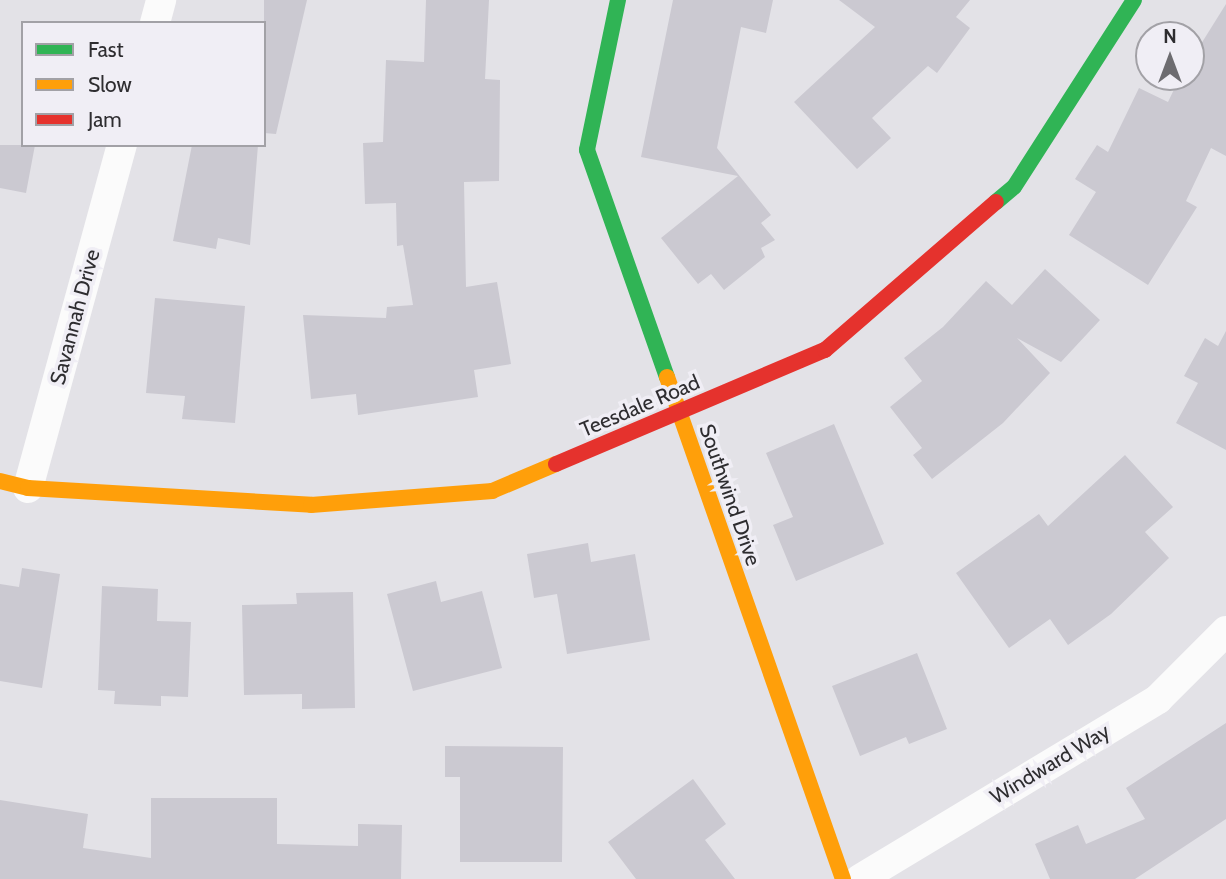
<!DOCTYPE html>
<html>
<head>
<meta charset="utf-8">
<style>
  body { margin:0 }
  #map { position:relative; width:1226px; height:879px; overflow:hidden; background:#e3e2e7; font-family:Cabin,sans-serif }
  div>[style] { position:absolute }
  .building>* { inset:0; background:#cbc9d1 }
  .street>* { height:30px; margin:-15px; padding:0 15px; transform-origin:15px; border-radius:15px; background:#fbfbfb }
  .fast>* { height:16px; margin:-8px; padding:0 8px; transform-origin:8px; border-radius:8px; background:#30b455 }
  .slow>* { height:16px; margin:-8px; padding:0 8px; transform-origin:8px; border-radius:8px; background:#ff9f0a }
  .jam>* { height:16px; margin:-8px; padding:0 8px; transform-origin:8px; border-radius:8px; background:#e5322d }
  span { translate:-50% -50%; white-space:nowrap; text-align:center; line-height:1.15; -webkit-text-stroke:7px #f0eef5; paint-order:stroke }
  .street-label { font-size:21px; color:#2e2d30 }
  .legend { position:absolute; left:21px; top:21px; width:245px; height:126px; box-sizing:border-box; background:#f0eef5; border:2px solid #a2a1a6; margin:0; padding:9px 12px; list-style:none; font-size:21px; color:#2e2d30 }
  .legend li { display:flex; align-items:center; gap:14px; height:35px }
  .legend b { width:35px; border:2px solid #a2a1a6 }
  .north { position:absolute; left:1135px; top:21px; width:70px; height:70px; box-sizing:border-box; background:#f0eef5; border:2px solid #a2a1a6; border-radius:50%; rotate:0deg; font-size:19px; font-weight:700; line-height:28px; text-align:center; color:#2e2d30 }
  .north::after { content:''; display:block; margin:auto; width:24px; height:32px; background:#6d6c70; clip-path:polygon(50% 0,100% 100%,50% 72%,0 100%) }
</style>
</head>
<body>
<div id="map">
  <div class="building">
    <div style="clip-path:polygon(264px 0,307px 0,276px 134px,264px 133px)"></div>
    <div style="clip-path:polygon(426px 0,489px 0,485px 79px,500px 80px,499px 181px,464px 182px,466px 287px,497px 282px,511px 364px,474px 370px,478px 397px,358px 415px,356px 394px,311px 399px,303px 315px,386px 318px,387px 307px,413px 305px,403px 245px,397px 246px,396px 203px,365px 204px,363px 143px,383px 142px,386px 60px,424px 62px)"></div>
    <div style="clip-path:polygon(673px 0,773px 0,766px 33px,741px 27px,717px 148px,771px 215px,761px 223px,775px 240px,761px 248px,765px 257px,724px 290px,711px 274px,698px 284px,661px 238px,738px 176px,641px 157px)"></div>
    <div style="clip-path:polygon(839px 0,970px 0,956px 17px,970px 28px,937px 73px,928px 66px,872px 118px,891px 138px,857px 169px,794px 102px,875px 27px)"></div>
    <div style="clip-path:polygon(1226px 4px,1226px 156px,1211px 148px,1186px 201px,1197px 207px,1148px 285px,1069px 235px,1096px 192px,1075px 179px,1097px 145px,1108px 152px,1139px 88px,1168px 102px,1180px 77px,1191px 77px,1191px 60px)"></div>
    <div style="clip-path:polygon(0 145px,35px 145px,26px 193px,0 188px)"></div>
    <div style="clip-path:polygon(192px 145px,258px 145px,250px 245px,218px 238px,216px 249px,173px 241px)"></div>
    <div style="clip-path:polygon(1045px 269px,1100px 320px,1061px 362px,1017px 338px,1050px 373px,1003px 423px,932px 479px,913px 455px,922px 448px,890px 407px,922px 381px,904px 358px,943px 327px,986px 281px,1012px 305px)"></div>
    <div style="clip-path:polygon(155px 298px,245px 306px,235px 423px,182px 419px,185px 396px,146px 393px)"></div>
    <div style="clip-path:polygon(1226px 331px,1226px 450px,1176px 423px,1198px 383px,1184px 376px,1205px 338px,1218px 346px)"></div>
    <div style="clip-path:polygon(834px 424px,884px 544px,796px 581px,773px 525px,793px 517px,766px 453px)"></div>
    <div style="clip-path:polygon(1125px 455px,1173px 507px,1145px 532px,1169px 558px,1111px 614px,1068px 645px,1050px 619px,1009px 648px,956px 573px,1039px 514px,1048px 526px)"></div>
    <div style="clip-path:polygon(588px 543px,591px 562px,635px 554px,650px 640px,567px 654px,557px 594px,534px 598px,527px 554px)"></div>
    <div style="clip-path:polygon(22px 568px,60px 574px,42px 688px,0 681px,0 584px,19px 587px)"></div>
    <div style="clip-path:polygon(436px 581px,441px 602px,482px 591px,502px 668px,413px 691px,387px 594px)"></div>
    <div style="clip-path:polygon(102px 586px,158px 589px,157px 621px,191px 622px,188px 697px,161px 696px,161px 706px,114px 704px,115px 691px,98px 690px)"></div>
    <div style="clip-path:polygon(353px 592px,355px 708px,302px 709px,302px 694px,244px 695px,242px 605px,297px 604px,296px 593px)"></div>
    <div style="clip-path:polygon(917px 653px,947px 729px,909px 744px,906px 737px,860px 756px,832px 686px)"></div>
    <div style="clip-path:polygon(1226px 723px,1226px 819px,1135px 879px,1050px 879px,1035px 844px,1078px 825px,1086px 844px,1145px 819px,1126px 788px)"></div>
    <div style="clip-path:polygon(445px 746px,563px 747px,562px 862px,460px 862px,460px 777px,445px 777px)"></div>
    <div style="clip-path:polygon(693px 779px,726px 824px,705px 840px,735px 879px,636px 879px,608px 842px)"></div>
    <div style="clip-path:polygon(151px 798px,277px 798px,277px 844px,358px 846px,358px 824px,402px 825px,401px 879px,0 879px,0 800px,88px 814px,83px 848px,151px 858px)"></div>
  </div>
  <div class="street">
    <div style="left:155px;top:23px;width:24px;rotate:-75deg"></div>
    <div style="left:28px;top:488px;width:356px;rotate:-74.7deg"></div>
    <div style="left:860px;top:879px;width:348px;rotate:-31.1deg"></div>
    <div style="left:1158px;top:699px;width:96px;rotate:-45deg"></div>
  </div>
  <div class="fast">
    <div style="left:618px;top:0;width:153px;rotate:101.7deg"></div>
    <div style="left:587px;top:150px;width:241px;rotate:70.6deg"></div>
    <div style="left:996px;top:202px;width:23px;rotate:-40deg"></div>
    <div style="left:1014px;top:187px;width:222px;rotate:-57.3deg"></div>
  </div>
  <div class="slow">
    <div style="left:667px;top:377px;width:532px;rotate:70.68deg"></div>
    <div style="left:0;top:481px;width:29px;rotate:14deg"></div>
    <div style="left:28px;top:488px;width:284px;rotate:3.4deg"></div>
    <div style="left:311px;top:505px;width:182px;rotate:-4.4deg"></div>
    <div style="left:492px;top:491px;width:69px;rotate:-22.9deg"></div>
  </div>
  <div class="jam">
    <div style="left:556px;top:464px;width:292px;rotate:-23deg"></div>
    <div style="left:825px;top:350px;width:226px;rotate:-40.9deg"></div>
  </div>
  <div class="street-label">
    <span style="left:75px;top:317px;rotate:-75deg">Savannah Drive</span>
    <span style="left:640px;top:406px;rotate:-23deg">Teesdale Road</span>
    <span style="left:730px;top:495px;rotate:71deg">Southwind Drive</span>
    <span style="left:1050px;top:764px;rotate:-31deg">Windward Way</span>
  </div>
  <ul class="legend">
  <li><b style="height:9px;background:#30b455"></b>Fast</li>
  <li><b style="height:9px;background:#ff9f0a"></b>Slow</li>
  <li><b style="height:9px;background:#e5322d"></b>Jam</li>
  </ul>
  <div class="north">N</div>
</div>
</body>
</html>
